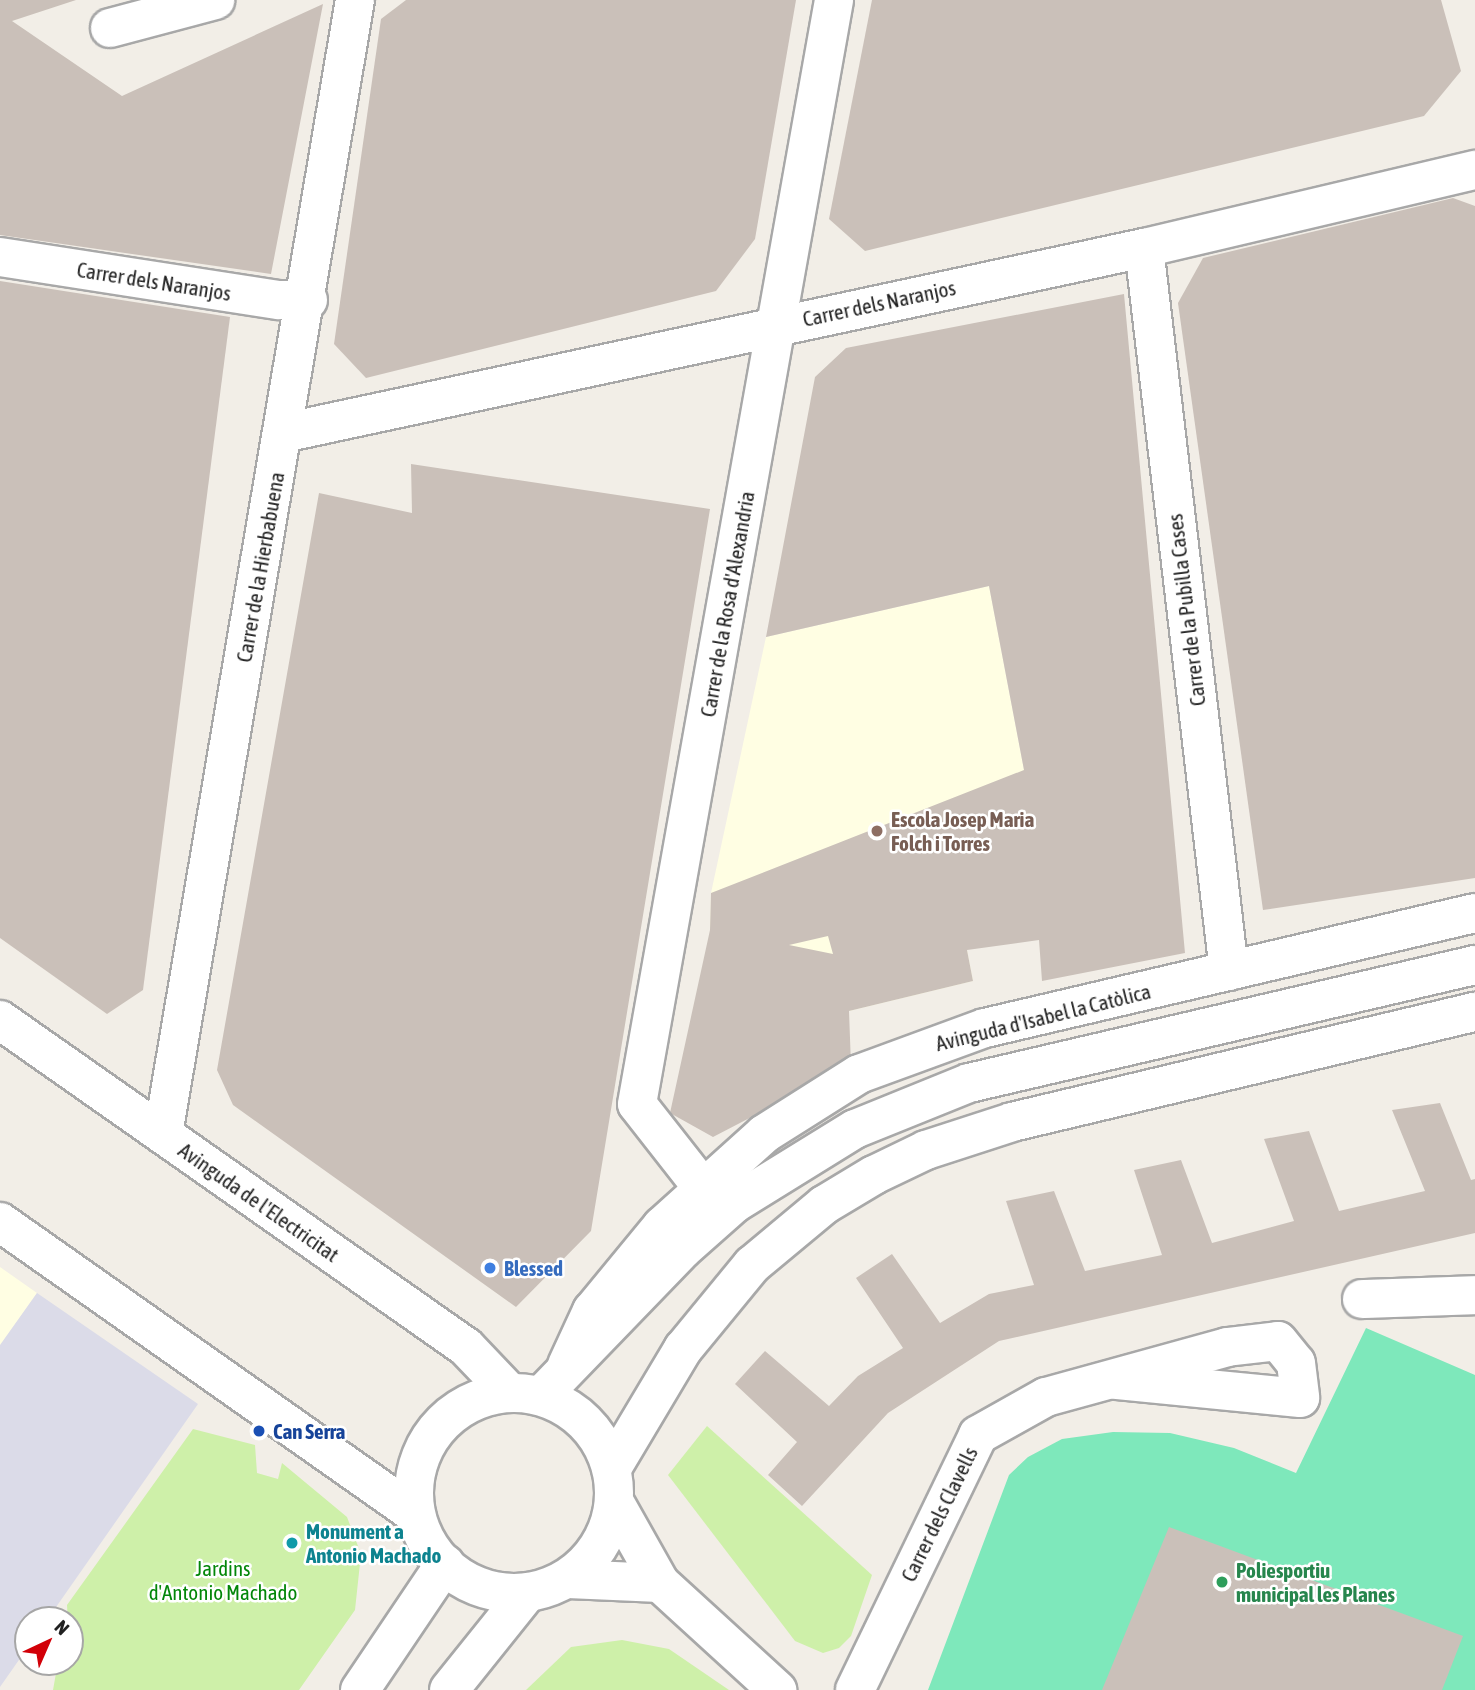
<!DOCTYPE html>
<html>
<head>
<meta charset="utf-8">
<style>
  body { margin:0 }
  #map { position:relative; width:1475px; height:1690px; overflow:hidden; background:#f2eee7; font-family:"Asap Condensed",sans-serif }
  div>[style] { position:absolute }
  .education>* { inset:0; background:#fffee3 }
  .grass>* { inset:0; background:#cef0a9 }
  .pitch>* { inset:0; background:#7ee8bb }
  .plaza>* { inset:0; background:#dbdbe8 }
  .building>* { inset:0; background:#cac0b9 }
  .roads { filter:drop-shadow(2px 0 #a8a8a8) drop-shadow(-2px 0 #a8a8a8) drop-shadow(0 2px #a8a8a8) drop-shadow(0 -2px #a8a8a8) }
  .pedestrian>* { height:38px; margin:-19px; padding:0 19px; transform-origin:19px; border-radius:19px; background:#fff }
  .minor>* { height:38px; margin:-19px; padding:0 19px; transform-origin:19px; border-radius:19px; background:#fff }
  .tertiary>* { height:38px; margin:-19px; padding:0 19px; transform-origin:19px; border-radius:19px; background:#fff }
  .tertiary>.ring { margin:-19px; padding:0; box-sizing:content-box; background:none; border:38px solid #fff; border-radius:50% }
  .dots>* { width:19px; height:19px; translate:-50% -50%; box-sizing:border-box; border:4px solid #fff; border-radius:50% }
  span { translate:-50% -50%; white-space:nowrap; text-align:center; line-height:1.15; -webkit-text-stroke:5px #fff; paint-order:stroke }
  .street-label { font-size:21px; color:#212121 }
  .education-label { font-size:21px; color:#785e54; font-weight:700 }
  .left { translate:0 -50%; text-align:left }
  .shop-label { font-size:21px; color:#366cbe; font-weight:700 }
  .transit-label { font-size:21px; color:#164399; font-weight:700 }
  .culture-label { font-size:21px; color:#0d838f; font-weight:700 }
  .park-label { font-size:21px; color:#028608 }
  .leisure-label { font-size:21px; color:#27864d; font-weight:700 }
  .north { position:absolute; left:14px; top:1606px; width:70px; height:70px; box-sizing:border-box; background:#fff; border:2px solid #a6a6a6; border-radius:50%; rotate:44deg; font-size:19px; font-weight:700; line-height:28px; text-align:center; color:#212121 }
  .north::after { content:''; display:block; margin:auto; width:24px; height:32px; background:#d20008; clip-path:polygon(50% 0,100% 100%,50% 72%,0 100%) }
</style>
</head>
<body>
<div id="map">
  <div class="education">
    <div style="clip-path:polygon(989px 586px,1024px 770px,967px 950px,973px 981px,849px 1011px,710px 930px,711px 893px,766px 637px)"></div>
    <div style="clip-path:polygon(0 1267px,37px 1293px,0 1346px)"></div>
  </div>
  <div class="grass">
    <div style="clip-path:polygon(707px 1426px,872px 1575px,851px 1636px,839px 1648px,823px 1653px,795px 1641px,668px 1475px)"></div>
    <div style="clip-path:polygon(193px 1429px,255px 1445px,257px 1473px,278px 1479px,282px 1463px,347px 1517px,361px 1554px,355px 1610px,299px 1690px,53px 1690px,58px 1662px,70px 1662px,67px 1605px)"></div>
    <div style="clip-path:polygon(622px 1640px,669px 1649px,729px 1690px,526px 1690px,571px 1647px)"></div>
  </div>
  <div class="pitch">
    <div style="clip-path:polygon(1366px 1328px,1475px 1375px,1475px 1690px,928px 1690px,1009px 1475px,1028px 1457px,1062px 1439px,1113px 1432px,1170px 1433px,1234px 1448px,1296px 1473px)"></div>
  </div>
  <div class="plaza">
    <div style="clip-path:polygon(37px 1293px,198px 1404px,47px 1620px,28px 1620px,28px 1647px,0 1687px,0 1345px)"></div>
  </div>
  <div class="building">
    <div style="clip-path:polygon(0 0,76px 0,12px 21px,122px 96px,323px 4px,271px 274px,0 235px)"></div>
    <div style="clip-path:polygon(406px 0,796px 0,755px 239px,716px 291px,366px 378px,334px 344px,381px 19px)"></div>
    <div style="clip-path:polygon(872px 0,1441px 0,1461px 71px,1424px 116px,865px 251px,829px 219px)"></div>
    <div style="clip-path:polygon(1453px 198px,1475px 206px,1475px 878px,1263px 910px,1178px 303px,1203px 258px)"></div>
    <div style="clip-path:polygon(0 281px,230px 317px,143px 990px,107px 1014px,0 938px)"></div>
    <div style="clip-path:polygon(evenodd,1124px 294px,1185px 953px,1042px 981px,1039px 940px,967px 950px,973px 981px,849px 1011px,851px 1065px,713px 1137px,670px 1113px,710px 930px,711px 893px,1024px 770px,989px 586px,766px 637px,815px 377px,846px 348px,1124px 294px,828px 936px,833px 954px,789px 945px,828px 936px)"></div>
    <div style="clip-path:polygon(411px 464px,710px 509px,591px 1231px,516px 1307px,233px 1105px,217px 1070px,319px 493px,412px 513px)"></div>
    <div style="clip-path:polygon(1440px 1103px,1471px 1180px,1475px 1179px,1475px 1233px,999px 1341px,888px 1413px,802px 1506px,768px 1475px,797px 1442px,735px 1384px,765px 1351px,829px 1406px,858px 1376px,903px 1348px,856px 1278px,892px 1254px,940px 1323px,989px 1294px,1034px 1285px,1006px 1201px,1054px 1191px,1085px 1271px,1162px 1255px,1134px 1170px,1181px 1160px,1212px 1243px,1294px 1221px,1264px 1139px,1309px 1131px,1339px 1211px,1425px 1191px,1392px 1110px)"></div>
    <div style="clip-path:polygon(1169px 1527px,1463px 1636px,1442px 1690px,1102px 1690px)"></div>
  </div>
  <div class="roads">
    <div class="pedestrian">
      <div style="left:110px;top:28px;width:109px;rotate:-14.9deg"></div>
      <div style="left:1362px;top:1299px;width:113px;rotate:-2deg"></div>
    </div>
    <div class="minor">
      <div style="left:1144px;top:248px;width:728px;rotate:83.29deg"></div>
      <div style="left:0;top:257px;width:282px;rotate:8.8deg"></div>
      <div style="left:279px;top:300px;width:29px"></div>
      <div style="left:283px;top:433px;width:881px;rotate:-12.13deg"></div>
      <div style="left:1144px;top:248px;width:340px;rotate:-13.3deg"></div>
      <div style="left:0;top:1020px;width:569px;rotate:35.06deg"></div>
      <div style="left:466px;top:1347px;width:62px;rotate:46.3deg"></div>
      <div style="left:163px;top:1134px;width:1150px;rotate:-80.39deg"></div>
      <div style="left:702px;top:1187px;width:105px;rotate:-128.1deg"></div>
      <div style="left:637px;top:1104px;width:1121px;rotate:-79.88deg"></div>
      <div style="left:0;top:1222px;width:507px;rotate:35.13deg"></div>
      <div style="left:567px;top:1365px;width:60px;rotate:-65.2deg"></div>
      <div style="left:592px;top:1311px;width:110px;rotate:-50.5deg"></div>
      <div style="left:662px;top:1226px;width:137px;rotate:-42deg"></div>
      <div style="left:764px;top:1134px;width:112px;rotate:-32.3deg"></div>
      <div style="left:859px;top:1074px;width:134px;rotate:-20.1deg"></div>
      <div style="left:985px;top:1028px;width:503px;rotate:-13.21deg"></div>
      <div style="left:615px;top:1503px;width:92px;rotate:60.6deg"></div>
      <div style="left:660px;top:1583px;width:159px;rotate:42.4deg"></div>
      <div style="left:568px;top:1579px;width:92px;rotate:2.5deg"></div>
      <div style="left:855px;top:1690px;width:283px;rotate:-64.2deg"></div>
      <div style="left:978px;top:1435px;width:78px;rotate:-29.2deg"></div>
      <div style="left:1046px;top:1397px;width:188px;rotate:-15.4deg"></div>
      <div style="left:1227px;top:1347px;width:51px;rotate:-6.7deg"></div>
      <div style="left:1278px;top:1341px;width:28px;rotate:51deg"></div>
      <div style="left:1296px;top:1363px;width:35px;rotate:83deg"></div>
      <div style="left:1300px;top:1398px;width:186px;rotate:-174.4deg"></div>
    </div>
    <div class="tertiary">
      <div class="ring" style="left:414px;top:1393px;width:162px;height:162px"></div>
      <div style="left:541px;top:1396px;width:204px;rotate:-46deg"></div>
      <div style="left:683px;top:1249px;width:69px;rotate:-41.5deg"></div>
      <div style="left:735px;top:1203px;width:141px;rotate:-31.7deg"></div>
      <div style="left:855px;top:1129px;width:123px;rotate:-22deg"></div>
      <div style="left:969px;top:1083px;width:520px;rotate:-13.13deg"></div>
      <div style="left:612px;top:1468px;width:139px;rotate:-59.2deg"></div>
      <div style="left:683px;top:1349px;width:109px;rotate:-50.6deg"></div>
      <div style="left:752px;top:1265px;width:94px;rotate:-39.8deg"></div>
      <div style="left:824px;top:1205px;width:58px;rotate:-31deg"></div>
      <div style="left:874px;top:1175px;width:58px;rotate:-25.7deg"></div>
      <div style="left:926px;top:1150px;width:90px;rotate:-18deg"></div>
      <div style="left:1012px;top:1122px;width:476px;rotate:-13.4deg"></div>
      <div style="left:360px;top:1690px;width:152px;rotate:-56deg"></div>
      <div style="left:449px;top:1690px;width:122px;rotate:-51.3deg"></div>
    </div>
  </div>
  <div class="dots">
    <div style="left:877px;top:831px;background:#8d6e63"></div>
    <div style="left:490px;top:1268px;background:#3f7fe0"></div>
    <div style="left:259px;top:1431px;background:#1a4fb4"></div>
    <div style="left:292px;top:1543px;background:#0f9aa8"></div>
    <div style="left:1222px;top:1582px;background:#2e9e5b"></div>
  </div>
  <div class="street-label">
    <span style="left:154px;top:281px;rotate:9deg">Carrer dels Naranjos</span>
    <span style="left:879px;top:303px;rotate:-12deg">Carrer dels Naranjos</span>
    <span style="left:260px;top:567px;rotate:-80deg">Carrer de la Hierbabuena</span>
    <span style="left:727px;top:604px;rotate:-80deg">Carrer de la Rosa d'Alexandria</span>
    <span style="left:1186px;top:610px;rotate:-97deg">Carrer de la Pubilla Cases</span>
    <span style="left:1043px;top:1017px;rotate:-14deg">Avinguda d'Isabel la Catòlica</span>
    <span style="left:259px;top:1202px;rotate:35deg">Avinguda de l'Electricitat</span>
    <span style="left:939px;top:1514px;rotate:-64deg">Carrer dels Clavells</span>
  </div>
  <div class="education-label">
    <span class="left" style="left:891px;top:831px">Escola Josep Maria<br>Folch i Torres</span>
  </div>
  <div class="shop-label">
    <span class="left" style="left:504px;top:1268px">Blessed</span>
  </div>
  <div class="transit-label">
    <span class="left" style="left:273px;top:1431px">Can Serra</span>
  </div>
  <div class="culture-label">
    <span class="left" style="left:306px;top:1543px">Monument a<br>Antonio Machado</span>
  </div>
  <div class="park-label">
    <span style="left:223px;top:1580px">Jardins<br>d'Antonio Machado</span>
  </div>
  <div class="leisure-label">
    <span class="left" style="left:1236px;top:1582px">Poliesportiu<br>municipal les Planes</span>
  </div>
  <div class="north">N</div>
</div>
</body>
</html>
